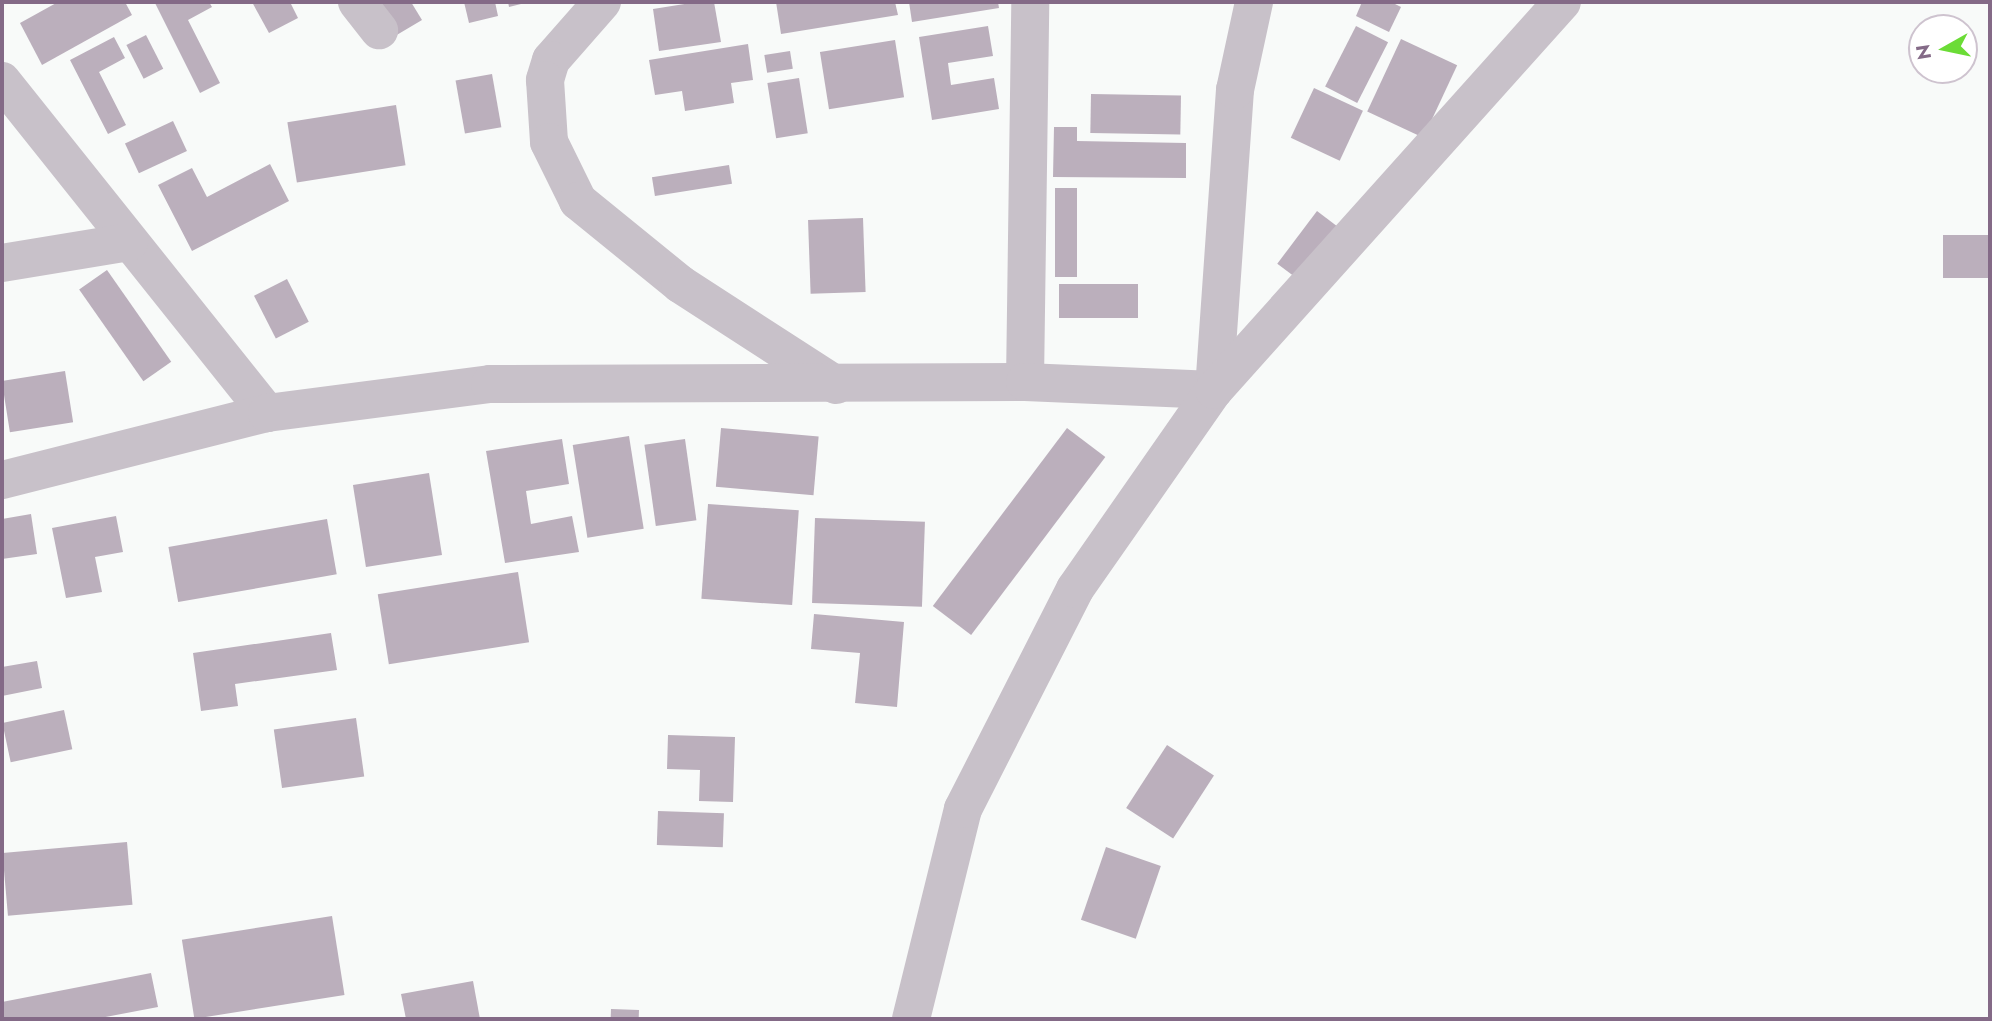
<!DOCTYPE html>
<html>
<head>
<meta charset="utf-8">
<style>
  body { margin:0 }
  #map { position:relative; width:1992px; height:1021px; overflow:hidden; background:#f8faf9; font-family:Jost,sans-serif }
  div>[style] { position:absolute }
  .building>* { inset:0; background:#bbafbc; transform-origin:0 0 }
  .minor>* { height:38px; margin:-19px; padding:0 19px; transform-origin:19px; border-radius:19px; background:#c8c1c9 }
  span { translate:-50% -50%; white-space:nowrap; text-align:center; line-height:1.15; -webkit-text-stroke:7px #fff; paint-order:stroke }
  .frame { position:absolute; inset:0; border:4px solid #846a87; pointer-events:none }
  .north { position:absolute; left:1908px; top:14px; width:70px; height:70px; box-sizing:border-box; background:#fff; border:2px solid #cec3cf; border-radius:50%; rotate:261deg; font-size:19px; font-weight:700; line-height:28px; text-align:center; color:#846a87 }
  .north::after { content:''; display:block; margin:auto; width:24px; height:32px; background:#6bdc36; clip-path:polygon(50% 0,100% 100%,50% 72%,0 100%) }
</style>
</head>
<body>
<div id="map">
  <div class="building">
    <div style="clip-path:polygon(58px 2px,125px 2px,132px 15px,42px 65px,20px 23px)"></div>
    <div style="clip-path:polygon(209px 2px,212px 7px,188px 20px,220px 83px,200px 93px,155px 3px)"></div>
    <div style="clip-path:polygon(252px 2px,290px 2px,298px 18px,269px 33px)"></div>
    <div style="clip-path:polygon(376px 2px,411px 2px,422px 20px,395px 36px)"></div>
    <div style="clip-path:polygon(464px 2px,495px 2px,498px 16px,469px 23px)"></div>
    <div style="clip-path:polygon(508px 2px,525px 2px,525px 3px,509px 7px)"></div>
    <div style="clip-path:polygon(697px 2px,714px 2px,721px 42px,659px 51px,653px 9px)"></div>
    <div style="clip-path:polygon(776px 2px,895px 2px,898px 15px,781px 34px)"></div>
    <div style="clip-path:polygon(909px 2px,998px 2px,999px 8px,912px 22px)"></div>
    <div style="clip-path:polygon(1362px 2px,1391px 2px,1401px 7px,1389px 32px,1356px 16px)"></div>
    <div style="clip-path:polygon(988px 26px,993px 56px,948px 63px,951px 85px,994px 78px,999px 109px,932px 120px,919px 37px)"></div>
    <div style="left:1356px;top:26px;width:36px;height:68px;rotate:27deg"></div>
    <div style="left:146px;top:35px;width:38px;height:22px;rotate:63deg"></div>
    <div style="clip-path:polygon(114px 37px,125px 58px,99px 72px,126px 125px,108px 134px,70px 60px)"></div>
    <div style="left:1401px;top:39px;width:62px;height:80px;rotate:25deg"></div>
    <div style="left:895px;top:40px;width:58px;height:76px;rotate:81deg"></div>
    <div style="clip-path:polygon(748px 44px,753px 80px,731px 83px,734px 103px,685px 111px,682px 91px,655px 95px,649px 60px)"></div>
    <div style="left:790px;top:51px;width:18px;height:26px;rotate:81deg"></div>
    <div style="left:492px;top:74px;width:54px;height:37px;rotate:80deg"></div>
    <div style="left:799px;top:78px;width:56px;height:32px;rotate:81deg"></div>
    <div style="left:1314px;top:88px;width:54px;height:55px;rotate:25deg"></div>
    <div style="left:1091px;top:94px;width:90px;height:39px;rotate:1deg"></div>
    <div style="left:396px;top:105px;width:61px;height:110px;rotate:81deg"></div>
    <div style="left:173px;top:121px;width:33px;height:53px;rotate:65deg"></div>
    <div style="clip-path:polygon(1054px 127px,1077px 127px,1077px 141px,1186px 143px,1186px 178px,1053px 177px)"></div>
    <div style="clip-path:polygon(270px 164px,289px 201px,192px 251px,158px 185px,192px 168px,207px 197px)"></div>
    <div style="left:729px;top:165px;width:19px;height:78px;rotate:81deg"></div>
    <div style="left:1055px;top:188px;width:22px;height:89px"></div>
    <div style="left:1317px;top:211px;width:26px;height:66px;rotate:37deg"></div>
    <div style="left:863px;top:218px;width:74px;height:55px;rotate:88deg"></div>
    <div style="left:1990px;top:235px;width:43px;height:47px;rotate:90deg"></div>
    <div style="left:107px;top:270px;width:112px;height:34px;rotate:55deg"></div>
    <div style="left:287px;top:279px;width:48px;height:37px;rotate:63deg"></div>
    <div style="left:1059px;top:284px;width:79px;height:34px"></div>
    <div style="left:65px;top:371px;width:52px;height:64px;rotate:81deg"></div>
    <div style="left:721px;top:428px;width:98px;height:59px;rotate:5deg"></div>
    <div style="left:1067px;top:428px;width:48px;height:223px;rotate:37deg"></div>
    <div style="left:629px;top:436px;width:94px;height:57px;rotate:81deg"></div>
    <div style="clip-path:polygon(562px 439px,569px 484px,526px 491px,531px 524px,572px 516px,579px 552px,505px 563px,486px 451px)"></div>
    <div style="left:685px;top:439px;width:82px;height:41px;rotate:82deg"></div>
    <div style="left:429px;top:473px;width:83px;height:77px;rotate:81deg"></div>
    <div style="left:708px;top:504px;width:91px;height:95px;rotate:4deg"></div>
    <div style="clip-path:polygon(31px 514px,37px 554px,2px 559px,2px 519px)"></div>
    <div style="clip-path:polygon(116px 516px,123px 552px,95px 557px,102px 592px,66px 598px,52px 528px)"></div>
    <div style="left:815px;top:518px;width:110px;height:85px;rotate:2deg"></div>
    <div style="left:327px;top:519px;width:56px;height:161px;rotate:80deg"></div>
    <div style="left:518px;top:572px;width:71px;height:142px;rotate:81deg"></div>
    <div style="clip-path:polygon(814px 614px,904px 622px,897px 707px,855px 703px,860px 653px,811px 649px)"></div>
    <div style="clip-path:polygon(331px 633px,337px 670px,235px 684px,238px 706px,201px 711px,193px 653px)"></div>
    <div style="clip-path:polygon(37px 661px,42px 688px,2px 696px,2px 667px)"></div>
    <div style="left:64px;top:710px;width:40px;height:63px;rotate:78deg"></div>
    <div style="left:356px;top:718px;width:59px;height:83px;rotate:82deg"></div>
    <div style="clip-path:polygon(668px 735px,735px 737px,733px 802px,699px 801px,700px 770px,667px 769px)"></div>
    <div style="left:1167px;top:745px;width:56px;height:75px;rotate:33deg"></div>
    <div style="left:658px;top:811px;width:66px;height:34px;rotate:2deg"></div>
    <div style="left:127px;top:842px;width:63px;height:125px;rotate:85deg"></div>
    <div style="left:1106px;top:847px;width:58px;height:77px;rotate:19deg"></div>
    <div style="left:332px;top:916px;width:80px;height:152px;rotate:81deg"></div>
    <div style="clip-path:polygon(151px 973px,158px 1007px,95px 1019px,2px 1019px,2px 1002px)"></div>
    <div style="clip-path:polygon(473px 981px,480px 1019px,406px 1019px,401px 994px)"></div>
    <div style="left:611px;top:1009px;width:28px;height:10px;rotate:2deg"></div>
  </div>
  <div class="minor">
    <div style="left:357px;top:2px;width:36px;rotate:52deg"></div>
    <div style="left:602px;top:2px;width:77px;rotate:131.3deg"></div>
    <div style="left:551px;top:60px;width:21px;rotate:107deg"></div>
    <div style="left:545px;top:80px;width:62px;rotate:86.3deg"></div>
    <div style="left:549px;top:142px;width:66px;rotate:63.8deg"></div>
    <div style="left:578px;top:201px;width:132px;rotate:39.1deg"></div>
    <div style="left:680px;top:284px;width:186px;rotate:32.9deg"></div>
    <div style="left:2px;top:81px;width:425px;rotate:51.4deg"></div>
    <div style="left:2px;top:263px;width:129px;rotate:-9.4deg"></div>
    <div style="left:1025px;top:382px;width:380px;rotate:-89.2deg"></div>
    <div style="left:2px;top:480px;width:273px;rotate:-14.2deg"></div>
    <div style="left:267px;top:413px;width:225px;rotate:-7.4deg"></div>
    <div style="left:490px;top:384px;width:535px;rotate:-0.21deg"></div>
    <div style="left:1025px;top:382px;width:189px;rotate:2.4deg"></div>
    <div style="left:1214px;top:390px;width:301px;rotate:-86deg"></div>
    <div style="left:1235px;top:90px;width:90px;rotate:-77.8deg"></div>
    <div style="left:911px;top:1019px;width:216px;rotate:-76.1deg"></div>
    <div style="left:963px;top:809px;width:247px;rotate:-63deg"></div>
    <div style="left:1075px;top:589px;width:243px;rotate:-55.1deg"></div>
    <div style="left:1214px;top:390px;width:521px;rotate:-48.11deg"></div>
  </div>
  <div class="frame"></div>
  <div class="north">N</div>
</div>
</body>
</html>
